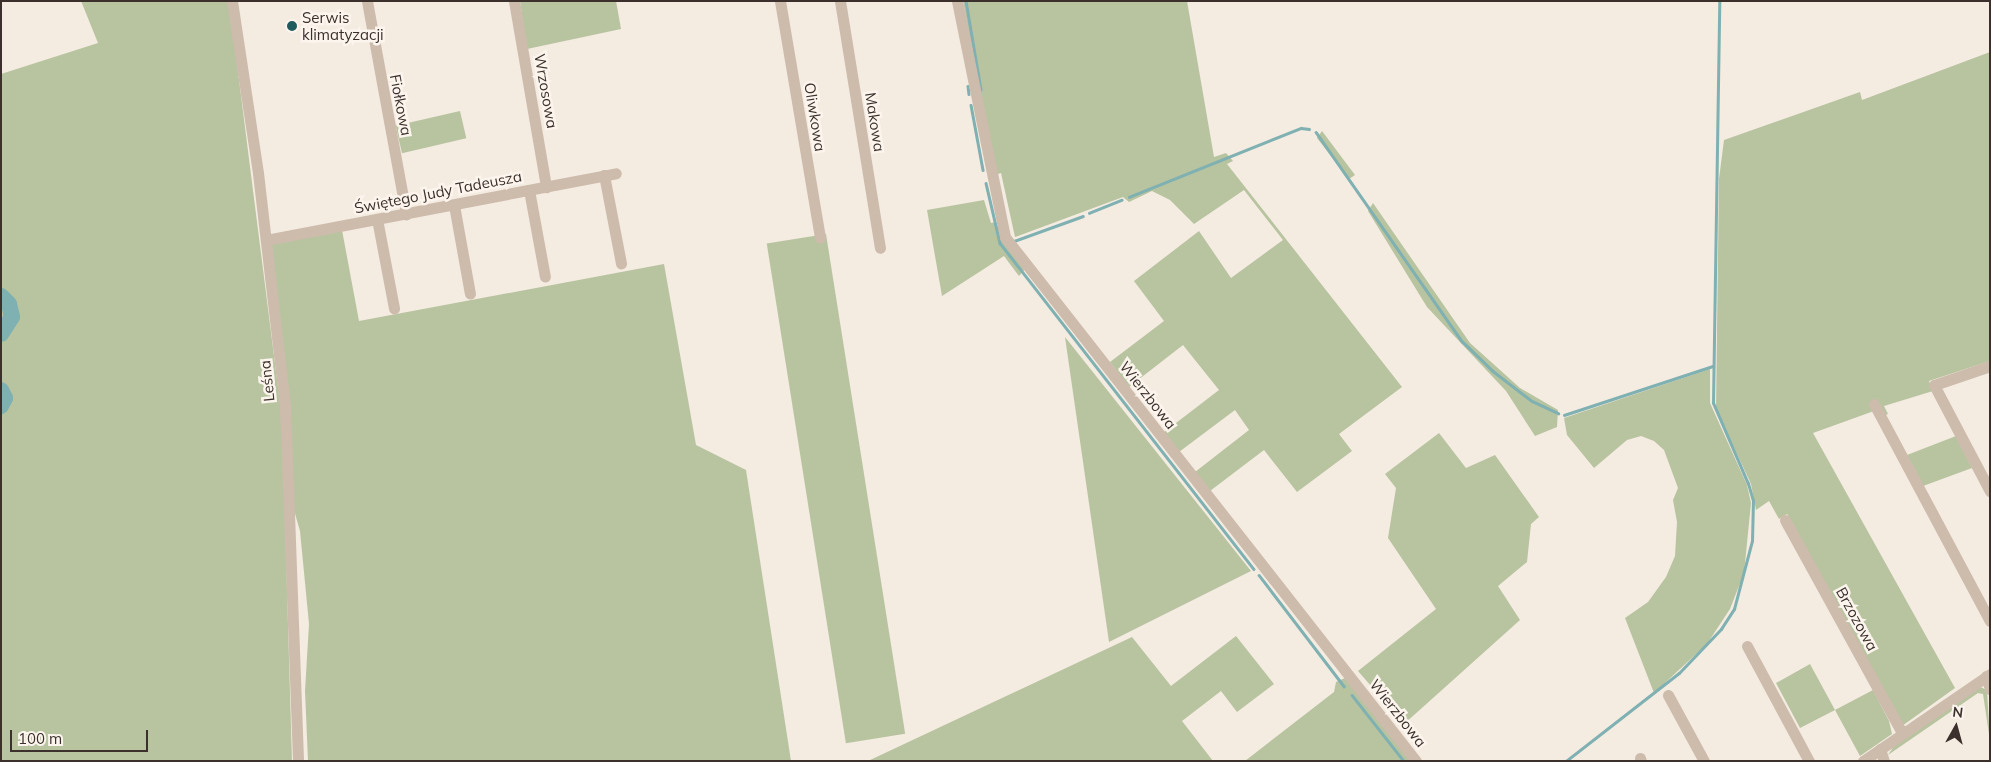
<!DOCTYPE html>
<html>
<head>
<meta charset="utf-8">
<style>
  body { margin:0 }
  #map { position:relative; width:1991px; height:762px; overflow:hidden; background:#f4ebe1; font-family:Mulish,sans-serif }
  div>[style] { position:absolute }
  .green>* { inset:0; background:#b8c4a0; transform-origin:0 0 }
  .stream>* { height:2.5px; margin:-1.25px; padding:0 1.25px; transform-origin:1.25px; border-radius:1.25px; background:#7fb0b2 }
  .river>* { height:16px; margin:-8px; padding:0 8px; transform-origin:8px; border-radius:8px; background:#7fb0b2 }
  .street>* { height:11px; margin:-5.5px; padding:0 5.5px; transform-origin:5.5px; border-radius:5.5px; background:#cdbbac }
  .dots>* { width:14px; height:14px; translate:-50% -50%; box-sizing:border-box; border:2px solid #fbf5ee; border-radius:50% }
  span { translate:-50% -50%; white-space:nowrap; text-align:center; line-height:1.15; -webkit-text-stroke:5px #fbf5ee; paint-order:stroke }
  .poi-label { font-size:15px; color:#3b302b }
  .left { translate:0 -50%; text-align:left }
  .street-label { font-size:15px; color:#3b302b }
  .frame { position:absolute; inset:0; border:2px solid #3b302b; pointer-events:none }
  .north { position:absolute; left:1931px; top:702px; width:50px; height:50px; -webkit-text-stroke:4px #fbf5ee; paint-order:stroke; rotate:7deg; font-size:14px; font-weight:700; line-height:20px; text-align:center; color:#3b302b }
  .north::after { content:''; display:block; margin:auto; width:18px; height:22px; background:#3b302b; clip-path:polygon(50% 0,100% 100%,50% 72%,0 100%) }
  .scale { position:absolute; left:10px; top:730px; width:138px; height:22px; box-sizing:border-box; border:2px solid #3b302b; border-top:0; padding-left:6px; font-size:15px; line-height:18px; white-space:nowrap; color:#3b302b; -webkit-text-stroke:4px #fbf5ee; paint-order:stroke }
</style>
</head>
<body>
<div id="map">
  <div class="green">
    <div style="clip-path:polygon(81px 1px,229px 1px,282px 419px,292px 761px,1px 761px,1px 74px,98px 43px)"></div>
    <div style="clip-path:polygon(520px 1px,616px 1px,621px 29px,527px 49px)"></div>
    <div style="clip-path:polygon(963px 1px,1187px 1px,1214px 157px,1226px 153px,1233px 161px,1227px 164px,1402px 387px,1339px 434px,1352px 451px,1297px 492px,1264px 450px,1210px 491px,1195px 472px,1249px 430px,1235px 410px,1179px 452px,1163px 433px,1219px 390px,1183px 345px,1129px 387px,1110px 362px,1164px 321px,1134px 281px,1199px 231px,1231px 278px,1283px 240px,1244px 190px,1194px 224px,1170px 200px,1152px 191px,1129px 202px,1123px 197px,1015px 237px,1001px 173px,995px 175px)"></div>
    <div style="clip-path:polygon(1990px 52px,1990px 361px,1929px 381px,1933px 391px,1884px 406px,1888px 414px,1878px 418px,1874px 411px,1813px 433px,1955px 688px,1902px 726px,1787px 514px,1779px 519px,1769px 501px,1756px 510px,1751px 484px,1716px 409px,1719px 179px,1724px 140px,1860px 92px,1862px 100px)"></div>
    <div style="left:460px;top:111px;width:28px;height:66px;rotate:77deg"></div>
    <div style="clip-path:polygon(1322px 131px,1355px 175px,1349px 179px,1317px 138px)"></div>
    <div style="clip-path:polygon(984px 200px,991px 223px,996px 222px,1006px 244px,1027px 267px,1019px 276px,1004px 256px,942px 296px,927px 210px)"></div>
    <div style="clip-path:polygon(1373px 203px,1470px 343px,1520px 388px,1558px 410px,1557px 427px,1535px 436px,1506px 391px,1427px 307px,1368px 211px)"></div>
    <div style="clip-path:polygon(342px 230px,359px 321px,664px 264px,696px 445px,746px 470px,791px 761px,308px 761px,305px 691px,309px 624px,300px 531px,294px 510px,271px 246px,273px 242px)"></div>
    <div style="left:826px;top:234px;width:506px;height:60px;rotate:81deg"></div>
    <div style="clip-path:polygon(1065px 337px,1251px 571px,1109px 642px)"></div>
    <div style="clip-path:polygon(1710px 369px,1710px 403px,1747px 485px,1751px 503px,1744px 573px,1730px 609px,1707px 644px,1654px 693px,1625px 618px,1648px 602px,1666px 577px,1675px 556px,1677px 522px,1673px 500px,1678px 488px,1664px 450px,1654px 441px,1641px 436px,1627px 440px,1594px 468px,1567px 435px,1564px 418px)"></div>
    <div style="clip-path:polygon(1439px 433px,1466px 468px,1495px 455px,1539px 517px,1531px 524px,1527px 562px,1498px 586px,1520px 620px,1404px 724px,1358px 671px,1436px 609px,1388px 538px,1396px 488px,1385px 474px)"></div>
    <div style="clip-path:polygon(1956px 436px,1972px 468px,1923px 486px,1907px 455px)"></div>
    <div style="clip-path:polygon(1236px 636px,1274px 684px,1237px 712px,1221px 691px,1182px 721px,1213px 761px,868px 761px,1132px 637px,1171px 686px)"></div>
    <div style="clip-path:polygon(1810px 664px,1835px 710px,1873px 690px,1889px 721px,1892px 734px,1860px 756px,1835px 710px,1800px 728px,1776px 683px)"></div>
    <div style="clip-path:polygon(1347px 677px,1412px 761px,1245px 761px,1334px 692px,1336px 682px)"></div>
    <div style="clip-path:polygon(1980px 687px,1987px 690px,1990px 741px,1983px 694px,1978px 693px,1888px 755px,1894px 746px)"></div>
  </div>
  <div class="stream">
    <div style="left:966px;top:1px;width:90px;rotate:80.4deg"></div>
    <div style="left:968px;top:86px;width:8px;rotate:83deg"></div>
    <div style="left:971px;top:105px;width:66px;rotate:79.5deg"></div>
    <div style="left:1316px;top:132px;width:255px;rotate:55.1deg"></div>
    <div style="left:1462px;top:341px;width:43px;rotate:44.1deg"></div>
    <div style="left:1493px;top:371px;width:49px;rotate:37.6deg"></div>
    <div style="left:1532px;top:401px;width:29px;rotate:25deg"></div>
    <div style="left:986px;top:183px;width:62px;rotate:76.9deg"></div>
    <div style="left:1000px;top:243px;width:413px;rotate:52.1deg"></div>
    <div style="left:1129px;top:197px;width:185px;rotate:-21.9deg"></div>
    <div style="left:1301px;top:128px;width:8px;rotate:7deg"></div>
    <div style="left:1089px;top:213px;width:35px;rotate:-22deg"></div>
    <div style="left:1014px;top:241px;width:73px;rotate:-19.9deg"></div>
    <div style="left:1564px;top:415px;width:157px;rotate:-18.2deg"></div>
    <div style="left:1259px;top:575px;width:140px;rotate:52.6deg"></div>
    <div style="left:1352px;top:695px;width:84px;rotate:51.8deg"></div>
    <div style="left:1566px;top:761px;width:143px;rotate:-37.9deg"></div>
    <div style="left:1679px;top:673px;width:61px;rotate:-46.3deg"></div>
    <div style="left:1721px;top:629px;width:24px;rotate:-57deg"></div>
    <div style="left:1734px;top:609px;width:70px;rotate:-75.2deg"></div>
    <div style="left:1752px;top:541px;width:40px;rotate:-88.6deg"></div>
    <div style="left:1753px;top:501px;width:18px;rotate:-106deg"></div>
    <div style="left:1748px;top:484px;width:88px;rotate:-113.4deg"></div>
    <div style="left:1713px;top:403px;width:402px;rotate:-89.1deg"></div>
  </div>
  <div class="river">
    <div style="left:1px;top:296px;width:11px;rotate:45deg"></div>
    <div style="left:9px;top:304px;width:13px;rotate:77deg"></div>
    <div style="left:12px;top:317px;width:20px;rotate:123deg"></div>
    <div style="left:1px;top:390px;width:9px;rotate:63deg"></div>
    <div style="left:5px;top:398px;width:9px;rotate:117deg"></div>
  </div>
  <div class="street">
    <div style="left:232px;top:1px;width:174px;rotate:81.4deg"></div>
    <div style="left:258px;top:173px;width:234px;rotate:83.4deg"></div>
    <div style="left:285px;top:405px;width:356px;rotate:87.9deg"></div>
    <div style="left:367px;top:1px;width:217px;rotate:79.6deg"></div>
    <div style="left:514px;top:1px;width:189px;rotate:80.2deg"></div>
    <div style="left:780px;top:1px;width:240px;rotate:80.4deg"></div>
    <div style="left:840px;top:1px;width:250px;rotate:80.8deg"></div>
    <div style="left:957px;top:1px;width:241px;rotate:78.5deg"></div>
    <div style="left:1005px;top:237px;width:666px;rotate:51.89deg"></div>
    <div style="left:604px;top:175px;width:90px;rotate:79.1deg"></div>
    <div style="left:529px;top:190px;width:88px;rotate:79.6deg"></div>
    <div style="left:454px;top:205px;width:90px;rotate:79.8deg"></div>
    <div style="left:377px;top:219px;width:91px;rotate:79.2deg"></div>
    <div style="left:266px;top:240px;width:356px;rotate:-10.8deg"></div>
    <div style="left:1990px;top:366px;width:59px;rotate:161.3deg"></div>
    <div style="left:1934px;top:385px;width:120px;rotate:62.2deg"></div>
    <div style="left:1874px;top:404px;width:246px;rotate:61.9deg"></div>
    <div style="left:1785px;top:520px;width:243px;rotate:61.2deg"></div>
    <div style="left:1747px;top:646px;width:131px;rotate:61.7deg"></div>
    <div style="left:1986px;top:676px;width:14px;rotate:73deg"></div>
    <div style="left:1668px;top:695px;width:75px;rotate:61.4deg"></div>
    <div style="left:1880px;top:749px;width:13px;rotate:72deg"></div>
    <div style="left:1640px;top:758px;width:3px;rotate:72deg"></div>
    <div style="left:1863px;top:761px;width:154px;rotate:-34.4deg"></div>
  </div>
  <div class="dots">
    <div style="left:292px;top:26px;background:#1f5a5e"></div>
  </div>
  <div class="poi-label">
    <span class="left" style="left:302px;top:26px">Serwis<br>klimatyzacji</span>
  </div>
  <div class="street-label">
    <span style="left:546px;top:91px;rotate:80deg">Wrzosowa</span>
    <span style="left:401px;top:105px;rotate:79deg">Fiołkowa</span>
    <span style="left:815px;top:117px;rotate:81deg">Oliwkowa</span>
    <span style="left:875px;top:122px;rotate:81deg">Makowa</span>
    <span style="left:438px;top:192px;rotate:-11deg">Świętego Judy Tadeusza</span>
    <span style="left:267px;top:381px;rotate:-96deg">Leśna</span>
    <span style="left:1148px;top:395px;rotate:52deg">Wierzbowa</span>
    <span style="left:1857px;top:619px;rotate:61deg">Brzozowa</span>
    <span style="left:1398px;top:713px;rotate:52deg">Wierzbowa</span>
  </div>
  <div class="frame"></div>
  <div class="north">N</div>
  <div class="scale">100 m</div>
</div>
</body>
</html>
